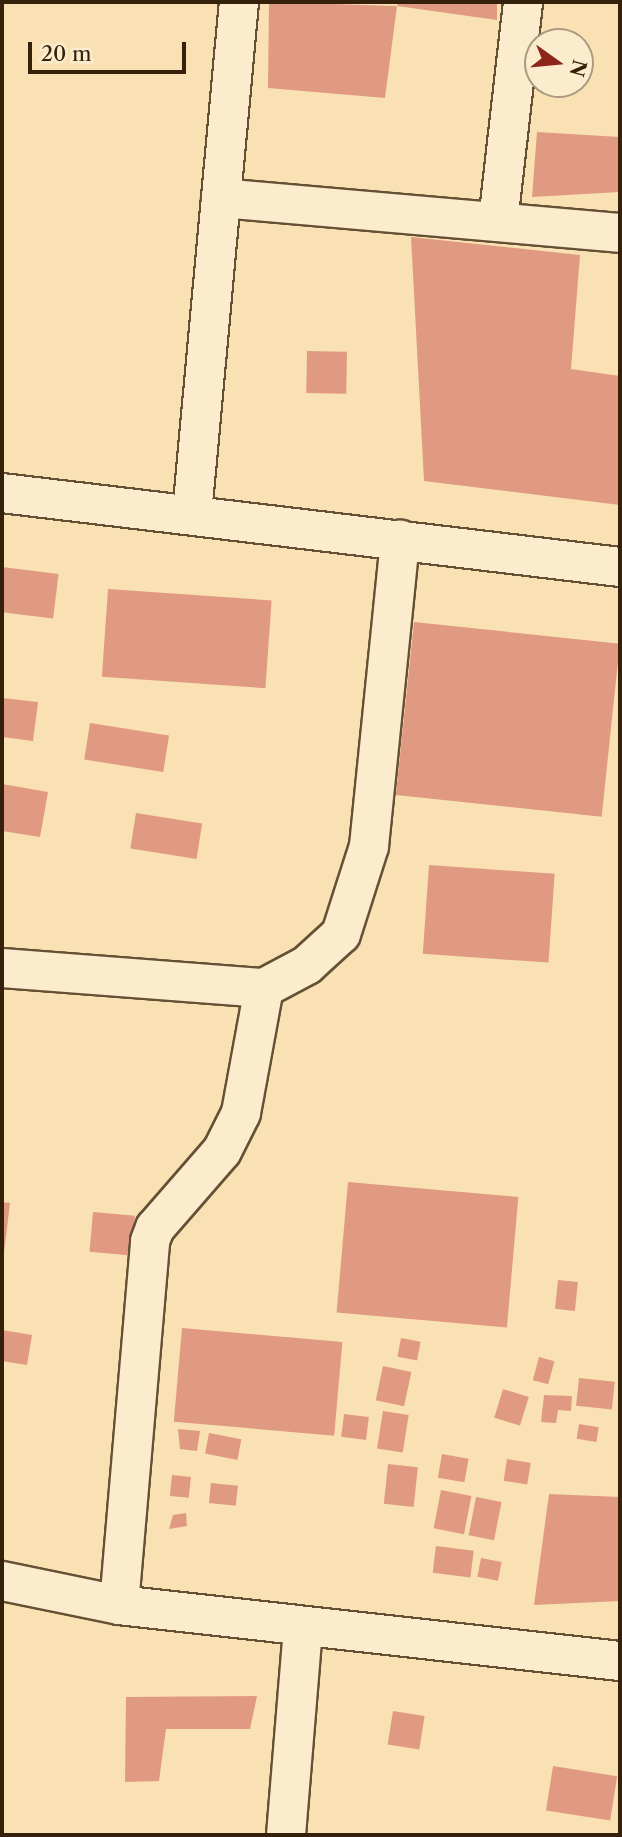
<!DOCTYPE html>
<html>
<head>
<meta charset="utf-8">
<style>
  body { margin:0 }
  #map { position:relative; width:622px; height:1837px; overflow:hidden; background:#f9e1b3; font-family:"Libre Caslon Text",serif }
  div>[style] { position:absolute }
  .building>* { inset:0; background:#e19a82; transform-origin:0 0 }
  .roads { filter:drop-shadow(2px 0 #655035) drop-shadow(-2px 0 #655035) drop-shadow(0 2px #655035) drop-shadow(0 -2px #655035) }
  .minor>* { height:38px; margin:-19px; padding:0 19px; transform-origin:19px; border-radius:19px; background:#fbecce }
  span { translate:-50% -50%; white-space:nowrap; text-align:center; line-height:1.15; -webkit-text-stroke:5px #fbecce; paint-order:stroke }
  .frame { position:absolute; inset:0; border:4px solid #34200b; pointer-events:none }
  .north { position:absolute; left:524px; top:28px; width:70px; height:70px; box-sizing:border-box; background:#fbecce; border:2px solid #ab9a80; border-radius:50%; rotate:105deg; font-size:19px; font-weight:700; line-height:28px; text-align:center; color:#34200b }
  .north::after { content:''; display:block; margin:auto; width:24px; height:32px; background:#8f2418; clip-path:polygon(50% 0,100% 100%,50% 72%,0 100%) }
  .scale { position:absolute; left:28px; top:42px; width:158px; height:32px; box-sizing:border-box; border:4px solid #34200b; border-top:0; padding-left:9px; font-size:21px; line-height:24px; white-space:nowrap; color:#34200b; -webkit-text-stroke:5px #fbecce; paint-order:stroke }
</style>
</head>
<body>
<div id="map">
  <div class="building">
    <div style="clip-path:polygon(269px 2px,397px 6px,385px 98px,268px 88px)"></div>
    <div style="clip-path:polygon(398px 2px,497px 2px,497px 20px,397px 6px)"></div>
    <div style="clip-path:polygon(537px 132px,620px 137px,620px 192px,532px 197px)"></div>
    <div style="clip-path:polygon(411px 237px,580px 255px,571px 369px,620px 376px,620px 505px,424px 481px)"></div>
    <div style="left:307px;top:351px;width:40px;height:42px;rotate:1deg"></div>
    <div style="left:2px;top:567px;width:57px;height:45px;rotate:7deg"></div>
    <div style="left:108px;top:589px;width:164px;height:88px;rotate:4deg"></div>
    <div style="left:414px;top:622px;width:207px;height:174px;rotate:6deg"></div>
    <div style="clip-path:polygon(2px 698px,38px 702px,33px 741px,2px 737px)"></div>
    <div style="left:90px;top:723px;width:80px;height:37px;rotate:9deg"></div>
    <div style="clip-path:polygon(2px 784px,48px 792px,40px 837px,2px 831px)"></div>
    <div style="left:136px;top:813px;width:67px;height:36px;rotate:9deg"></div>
    <div style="left:429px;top:865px;width:126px;height:89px;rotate:4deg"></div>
    <div style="left:348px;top:1182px;width:171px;height:131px;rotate:5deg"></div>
    <div style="clip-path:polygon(2px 1202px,10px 1203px,3px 1261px,2px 1260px)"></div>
    <div style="left:93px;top:1212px;width:42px;height:40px;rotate:5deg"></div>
    <div style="left:558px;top:1280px;width:20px;height:29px;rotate:6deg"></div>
    <div style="left:182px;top:1328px;width:161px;height:94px;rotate:5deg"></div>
    <div style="clip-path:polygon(2px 1330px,32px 1335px,27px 1365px,2px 1361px)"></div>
    <div style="left:401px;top:1338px;width:20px;height:19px;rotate:11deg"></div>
    <div style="left:539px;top:1357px;width:16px;height:24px;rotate:15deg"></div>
    <div style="left:383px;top:1366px;width:29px;height:35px;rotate:12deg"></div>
    <div style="left:579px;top:1378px;width:36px;height:28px;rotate:6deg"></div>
    <div style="left:503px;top:1389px;width:27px;height:30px;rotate:17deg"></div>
    <div style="clip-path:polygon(544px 1395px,572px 1396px,571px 1411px,558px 1410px,556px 1423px,541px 1422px)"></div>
    <div style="left:383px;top:1411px;width:26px;height:38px;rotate:9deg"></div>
    <div style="left:344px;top:1414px;width:25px;height:23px;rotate:7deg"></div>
    <div style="left:579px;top:1424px;width:20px;height:15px;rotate:9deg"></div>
    <div style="clip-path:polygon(178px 1429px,200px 1431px,197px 1451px,180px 1449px)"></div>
    <div style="left:209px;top:1433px;width:33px;height:21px;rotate:11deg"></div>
    <div style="left:442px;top:1454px;width:27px;height:24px;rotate:10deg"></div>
    <div style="left:507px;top:1459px;width:24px;height:22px;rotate:9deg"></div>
    <div style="left:388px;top:1464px;width:30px;height:40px;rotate:6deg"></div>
    <div style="left:172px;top:1475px;width:19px;height:21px;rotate:6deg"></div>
    <div style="left:211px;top:1483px;width:27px;height:20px;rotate:6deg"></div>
    <div style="left:441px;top:1490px;width:31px;height:39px;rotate:11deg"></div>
    <div style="clip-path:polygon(549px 1494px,620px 1497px,620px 1601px,534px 1605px)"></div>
    <div style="left:476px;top:1497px;width:26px;height:39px;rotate:11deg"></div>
    <div style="clip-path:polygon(186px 1513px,187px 1526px,169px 1529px,173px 1515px)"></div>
    <div style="left:436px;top:1546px;width:38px;height:27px;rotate:7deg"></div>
    <div style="left:481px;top:1558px;width:21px;height:19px;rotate:11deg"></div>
    <div style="clip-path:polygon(257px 1696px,250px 1729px,166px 1729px,159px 1781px,125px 1782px,126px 1697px)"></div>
    <div style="left:393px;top:1711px;width:32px;height:34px;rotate:9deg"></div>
    <div style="left:553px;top:1766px;width:65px;height:45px;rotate:9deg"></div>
  </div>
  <div class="roads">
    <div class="minor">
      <div style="left:221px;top:198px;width:401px;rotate:5deg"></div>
      <div style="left:498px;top:222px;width:221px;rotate:-83.5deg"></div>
      <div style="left:2px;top:493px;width:622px;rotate:6.83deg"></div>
      <div style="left:192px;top:514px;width:514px;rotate:-84.76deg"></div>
      <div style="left:2px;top:968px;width:263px;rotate:4.4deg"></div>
      <div style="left:264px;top:988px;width:49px;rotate:-28.1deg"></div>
      <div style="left:307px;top:965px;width:46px;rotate:-42.4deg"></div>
      <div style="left:341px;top:934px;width:92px;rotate:-72.3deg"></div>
      <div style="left:369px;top:846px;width:308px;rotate:-84.2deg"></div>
      <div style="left:2px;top:1581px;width:119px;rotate:11.6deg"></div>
      <div style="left:119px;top:1605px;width:504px;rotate:6.38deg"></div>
      <div style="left:119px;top:1605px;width:365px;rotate:-85.1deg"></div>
      <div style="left:150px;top:1241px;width:14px;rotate:-69deg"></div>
      <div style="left:155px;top:1228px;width:102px;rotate:-49deg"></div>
      <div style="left:222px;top:1151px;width:42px;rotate:-63.4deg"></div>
      <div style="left:241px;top:1113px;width:127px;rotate:-79.6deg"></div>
      <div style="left:286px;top:1835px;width:208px;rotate:-85.3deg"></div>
    </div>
  </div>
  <div class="frame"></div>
  <div class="north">N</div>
  <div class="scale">20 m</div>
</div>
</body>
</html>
